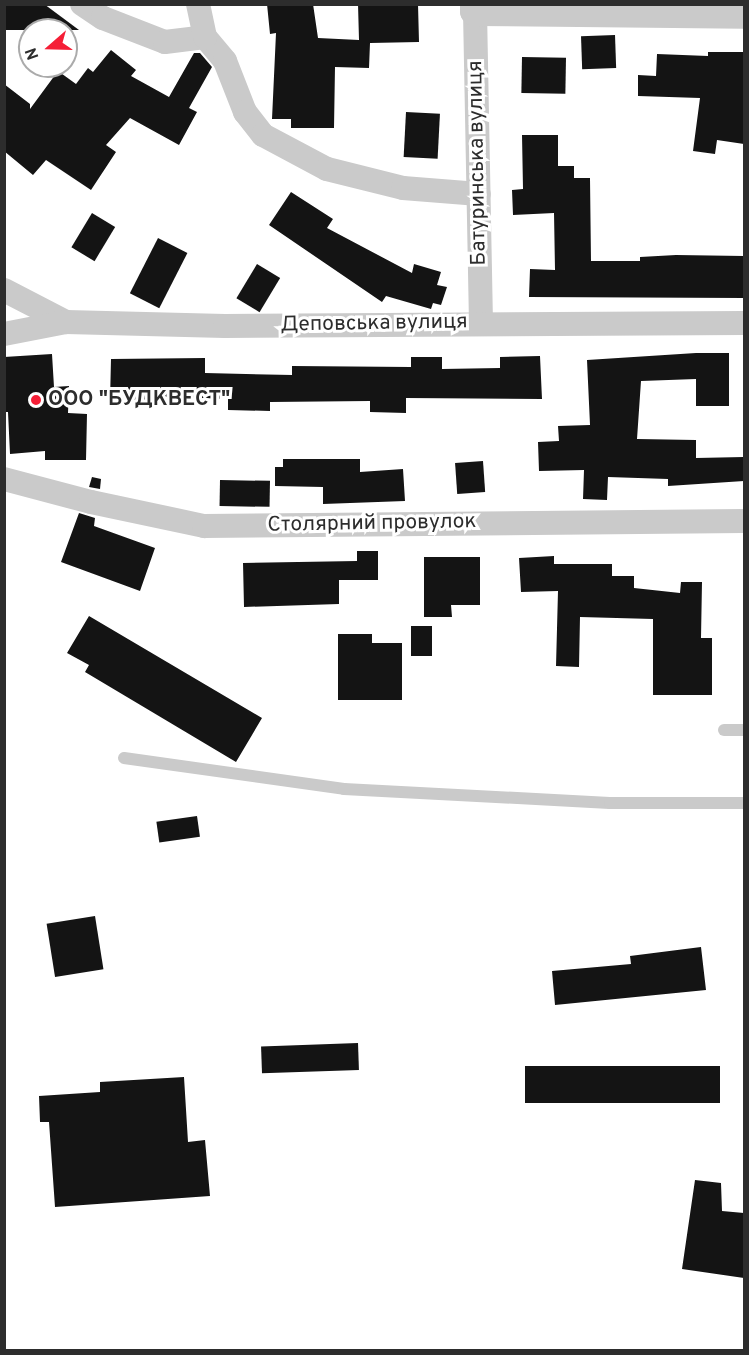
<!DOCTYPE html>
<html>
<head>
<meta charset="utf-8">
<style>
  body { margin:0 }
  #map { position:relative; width:749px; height:1355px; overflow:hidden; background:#fff; font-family:Overpass,sans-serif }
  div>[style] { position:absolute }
  .building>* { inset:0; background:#141414; transform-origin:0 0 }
  .path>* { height:4px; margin-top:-2px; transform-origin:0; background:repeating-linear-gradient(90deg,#cacaca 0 3px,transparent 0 6px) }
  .service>* { height:12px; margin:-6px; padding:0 6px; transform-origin:6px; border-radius:6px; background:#cacaca }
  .minor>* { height:24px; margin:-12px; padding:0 12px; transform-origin:12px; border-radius:12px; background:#cacaca }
  .tertiary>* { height:30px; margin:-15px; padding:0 15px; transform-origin:15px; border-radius:15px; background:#cacaca }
  .dots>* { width:16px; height:16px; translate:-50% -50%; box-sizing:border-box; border:3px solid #fff; border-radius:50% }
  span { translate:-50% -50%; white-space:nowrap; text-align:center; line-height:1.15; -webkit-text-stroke:6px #fff; paint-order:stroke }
  .street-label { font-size:21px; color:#2d2d2d }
  .poi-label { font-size:21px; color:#2d2d2d; font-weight:700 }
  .left { translate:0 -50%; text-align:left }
  .frame { position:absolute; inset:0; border:6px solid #2d2d2d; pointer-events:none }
  .north { position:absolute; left:18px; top:18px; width:60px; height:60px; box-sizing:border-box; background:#fff; border:2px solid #ababab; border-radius:50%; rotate:250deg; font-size:16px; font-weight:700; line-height:24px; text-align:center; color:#2d2d2d }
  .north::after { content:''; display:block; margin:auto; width:21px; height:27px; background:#f51e36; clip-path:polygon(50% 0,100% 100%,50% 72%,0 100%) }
</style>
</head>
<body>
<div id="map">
  <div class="building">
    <div style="clip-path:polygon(4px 4px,44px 4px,79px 30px,4px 30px)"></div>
    <div style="clip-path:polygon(267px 4px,313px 4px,318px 38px,359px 40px,358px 4px,418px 4px,419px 42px,370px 43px,369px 68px,335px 67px,334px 128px,291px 128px,291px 119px,272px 119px,276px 33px,270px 34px)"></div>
    <div style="left:615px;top:35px;width:33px;height:34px;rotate:88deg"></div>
    <div style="clip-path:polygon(111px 50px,136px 70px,131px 76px,169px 97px,194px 53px,200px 53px,212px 67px,189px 108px,197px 112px,179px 145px,130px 118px,106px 145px,116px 152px,91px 190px,46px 160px,33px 175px,4px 151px,4px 84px,30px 104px,30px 109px,58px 71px,76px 84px,88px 68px,93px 72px)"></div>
    <div style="clip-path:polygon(708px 52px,744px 52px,744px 144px,717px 140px,715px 154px,693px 151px,700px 98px,638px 96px,638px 75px,656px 76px,657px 54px,708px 56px)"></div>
    <div style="left:522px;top:57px;width:44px;height:36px;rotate:1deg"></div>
    <div style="left:406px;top:112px;width:34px;height:45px;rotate:3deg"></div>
    <div style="clip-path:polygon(522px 135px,558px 135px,558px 166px,574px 166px,574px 178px,590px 178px,591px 261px,640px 261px,640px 257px,676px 255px,744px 256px,744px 298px,529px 297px,530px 269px,555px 270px,554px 213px,513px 215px,512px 190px,523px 189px)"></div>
    <div style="clip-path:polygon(291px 192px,333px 219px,327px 228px,412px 273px,414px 264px,441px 272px,437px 285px,447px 287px,441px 305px,433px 303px,431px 309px,386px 296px,382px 302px,269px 225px)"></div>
    <div style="left:92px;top:213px;width:27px;height:40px;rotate:31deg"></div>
    <div style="left:158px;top:238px;width:33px;height:62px;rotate:27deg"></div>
    <div style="left:257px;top:264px;width:27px;height:40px;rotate:31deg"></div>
    <div style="clip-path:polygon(696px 353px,729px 353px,729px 406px,696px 406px,696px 379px,641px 381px,637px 439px,696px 440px,696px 458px,744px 457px,744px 481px,668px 486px,668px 479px,608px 477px,607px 500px,583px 499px,584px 470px,539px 471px,538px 442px,559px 441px,558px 426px,590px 425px,587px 360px)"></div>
    <div style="clip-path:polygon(52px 354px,54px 387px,69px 386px,68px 413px,87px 414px,86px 460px,45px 460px,45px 451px,10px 454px,8px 412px,4px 412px,4px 357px)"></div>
    <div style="clip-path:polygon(540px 356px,542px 399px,406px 398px,406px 413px,370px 412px,370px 401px,270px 402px,270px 411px,228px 410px,228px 399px,148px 396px,148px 401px,110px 401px,111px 359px,205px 358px,205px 373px,292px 375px,292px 366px,411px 367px,411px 357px,442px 357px,442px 369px,500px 368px,500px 357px)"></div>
    <div style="clip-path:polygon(283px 459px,360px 459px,360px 472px,403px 469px,405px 501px,323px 504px,323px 487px,275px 486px,275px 467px,283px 467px)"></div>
    <div style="left:483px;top:461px;width:31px;height:28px;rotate:86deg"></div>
    <div style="clip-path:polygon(92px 477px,101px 479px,100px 489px,89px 487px)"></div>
    <div style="left:220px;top:480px;width:50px;height:26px;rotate:1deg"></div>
    <div style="clip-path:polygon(79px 513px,95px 518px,94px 526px,155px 548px,140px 591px,61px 562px)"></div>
    <div style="clip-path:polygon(357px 551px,378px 551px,378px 580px,339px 580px,339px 604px,244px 607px,243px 563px,357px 561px)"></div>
    <div style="clip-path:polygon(554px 556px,554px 564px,612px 564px,612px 576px,634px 576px,634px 588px,680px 593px,681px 582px,702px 582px,701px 638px,712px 638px,712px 695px,653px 695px,653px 619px,580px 617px,579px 667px,556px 666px,558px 591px,521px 592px,519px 558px)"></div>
    <div style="clip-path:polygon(424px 557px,480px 557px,480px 605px,451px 605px,452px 617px,424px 617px)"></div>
    <div style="clip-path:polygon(89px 616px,262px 718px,236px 762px,85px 672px,89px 665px,67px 653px)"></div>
    <div style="left:411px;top:626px;width:21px;height:30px"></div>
    <div style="clip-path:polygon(338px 634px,372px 634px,372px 643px,402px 643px,402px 700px,338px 700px)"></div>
    <div style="left:197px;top:816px;width:21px;height:41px;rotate:82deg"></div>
    <div style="left:95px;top:916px;width:54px;height:49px;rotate:81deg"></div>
    <div style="clip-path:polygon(701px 947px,706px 990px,555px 1005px,552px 971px,631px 964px,630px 956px)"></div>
    <div style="left:358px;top:1043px;width:27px;height:97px;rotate:88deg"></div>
    <div style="left:720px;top:1066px;width:37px;height:195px;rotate:90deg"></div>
    <div style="clip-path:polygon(184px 1077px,188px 1142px,205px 1140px,210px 1196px,55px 1207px,49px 1122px,40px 1122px,39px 1096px,100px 1092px,100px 1082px)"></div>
    <div style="clip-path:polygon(695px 1180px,721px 1183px,722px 1211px,744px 1213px,744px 1278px,682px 1269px)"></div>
  </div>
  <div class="path">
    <div style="left:298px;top:1350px;width:1px;rotate:-90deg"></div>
  </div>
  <div class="service">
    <div style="left:724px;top:730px;width:20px"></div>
    <div style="left:124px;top:758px;width:222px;rotate:8deg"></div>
    <div style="left:344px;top:789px;width:266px;rotate:3deg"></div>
    <div style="left:610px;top:803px;width:134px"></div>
  </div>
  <div class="minor">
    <div style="left:82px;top:4px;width:25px;rotate:34deg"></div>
    <div style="left:103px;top:18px;width:66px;rotate:21.2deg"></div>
    <div style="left:165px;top:42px;width:40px;rotate:-7.1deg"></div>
    <div style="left:205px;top:37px;width:31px;rotate:50deg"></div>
    <div style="left:225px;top:61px;width:55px;rotate:68.6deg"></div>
    <div style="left:245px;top:112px;width:29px;rotate:52deg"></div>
    <div style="left:263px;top:135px;width:72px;rotate:28deg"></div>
    <div style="left:327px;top:169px;width:78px;rotate:14deg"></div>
    <div style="left:403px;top:188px;width:76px;rotate:4.5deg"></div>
    <div style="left:198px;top:4px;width:34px;rotate:78deg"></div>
    <div style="left:475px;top:11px;width:311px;rotate:88.9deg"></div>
    <div style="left:4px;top:290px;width:70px;rotate:27.3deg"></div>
    <div style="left:4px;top:334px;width:63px;rotate:-11deg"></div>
    <div style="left:66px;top:322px;width:159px;rotate:1.4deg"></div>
    <div style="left:225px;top:326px;width:519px;rotate:-0.33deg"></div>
    <div style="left:4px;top:479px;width:90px;rotate:14.8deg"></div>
    <div style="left:91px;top:502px;width:116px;rotate:12deg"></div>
    <div style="left:204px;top:526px;width:540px;rotate:-0.53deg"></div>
  </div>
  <div class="tertiary">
    <div style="left:475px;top:4px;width:7px;rotate:90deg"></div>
    <div style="left:475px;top:11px;width:269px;rotate:0.6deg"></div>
  </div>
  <div class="dots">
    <div style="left:36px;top:400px;background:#f51e36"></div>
  </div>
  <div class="street-label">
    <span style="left:478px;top:163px;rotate:-91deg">Батуринська вулиця</span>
    <span style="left:374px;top:324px;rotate:-1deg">Деповська вулиця</span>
    <span style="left:372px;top:524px;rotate:-1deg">Столярний провулок</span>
  </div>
  <div class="poi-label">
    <span class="left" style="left:48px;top:400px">ООО "БУДКВЕСТ"</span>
  </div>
  <div class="frame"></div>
  <div class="north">N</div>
</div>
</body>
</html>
